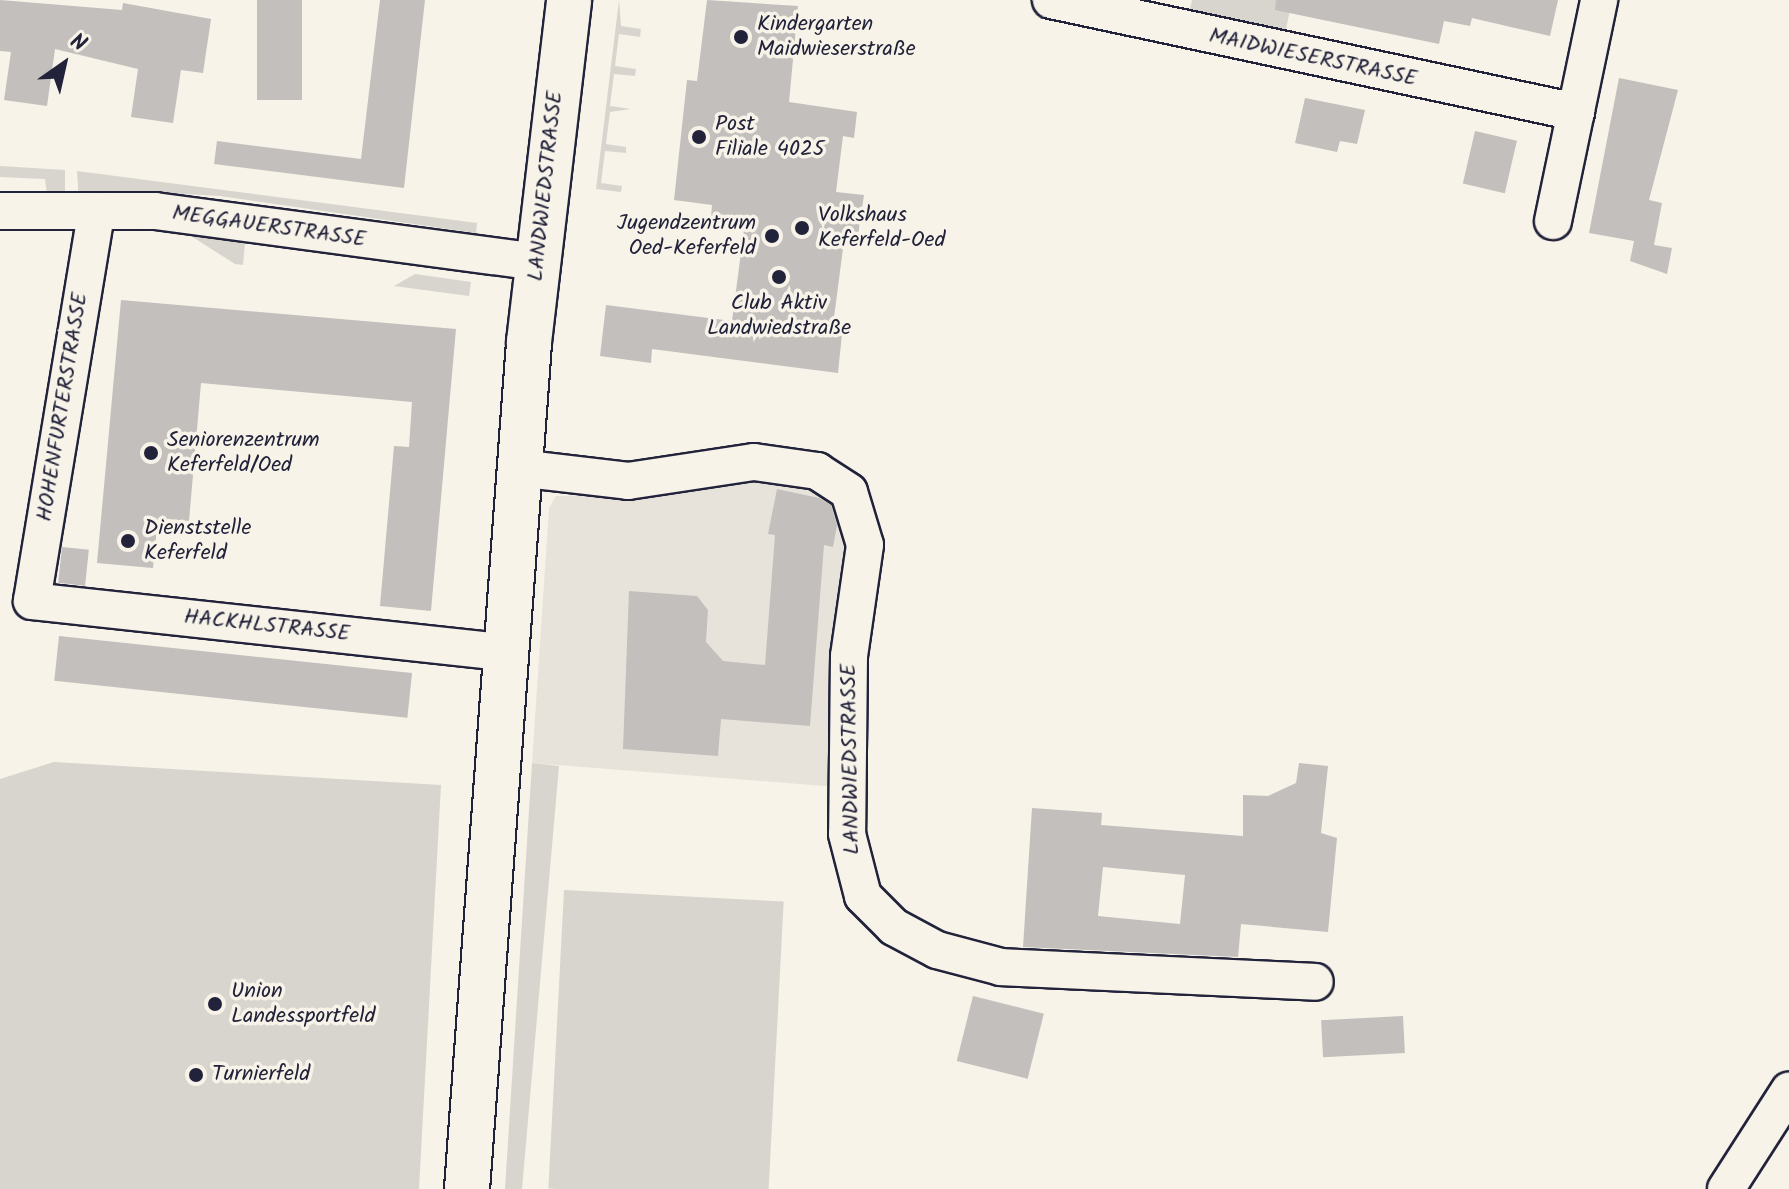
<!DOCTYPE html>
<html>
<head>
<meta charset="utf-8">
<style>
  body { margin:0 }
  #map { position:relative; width:1789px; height:1189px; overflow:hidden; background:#f7f3e8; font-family:Kalam,sans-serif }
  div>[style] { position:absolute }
  .built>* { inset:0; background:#e7e3db }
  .green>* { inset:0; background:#d8d5cf; transform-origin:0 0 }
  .building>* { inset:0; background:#c2bfbd; transform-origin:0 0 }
  .roads { filter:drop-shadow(2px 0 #22223b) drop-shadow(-2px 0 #22223b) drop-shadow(0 2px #22223b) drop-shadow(0 -2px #22223b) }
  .street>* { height:36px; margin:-18px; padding:0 18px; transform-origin:18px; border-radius:18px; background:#f7f3e8 }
  .secondary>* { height:44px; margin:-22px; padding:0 22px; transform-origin:22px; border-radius:22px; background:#f7f3e8 }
  .dots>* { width:22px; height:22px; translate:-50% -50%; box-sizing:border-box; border:4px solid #f7f3e8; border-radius:50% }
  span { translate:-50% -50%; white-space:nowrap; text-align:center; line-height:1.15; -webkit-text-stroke:7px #f7f3e8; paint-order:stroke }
  .poi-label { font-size:22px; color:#22223b }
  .left { translate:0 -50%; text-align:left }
  .right { translate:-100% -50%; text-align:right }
  .street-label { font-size:22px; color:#22223b }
  .north { position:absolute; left:24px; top:24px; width:80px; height:80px; -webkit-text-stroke:6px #f7f3e8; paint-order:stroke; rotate:34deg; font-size:22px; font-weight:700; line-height:32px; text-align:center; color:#22223b }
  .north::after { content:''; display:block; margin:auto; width:28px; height:36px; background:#22223b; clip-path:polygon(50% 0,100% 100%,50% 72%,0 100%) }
</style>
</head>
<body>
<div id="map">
  <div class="built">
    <div style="clip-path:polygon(763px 472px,840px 498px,854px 523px,837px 787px,532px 763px,549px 508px,556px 496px,620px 495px)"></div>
  </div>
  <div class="green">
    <div style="clip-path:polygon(619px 0,621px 26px,641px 29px,640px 37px,619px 34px,615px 66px,636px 69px,635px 76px,614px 74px,610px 106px,631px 109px,610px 112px,606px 144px,626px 147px,626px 153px,605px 151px,601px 183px,622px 186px,621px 192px,596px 189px)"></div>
    <div style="clip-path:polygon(1192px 0,1292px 0,1285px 34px,1189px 13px)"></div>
    <div style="clip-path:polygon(0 166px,65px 170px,65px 200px,47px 194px,45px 179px,0 177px)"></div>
    <div style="clip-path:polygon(77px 171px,477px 223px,476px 233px,220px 196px,148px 192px,79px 200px)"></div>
    <div style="clip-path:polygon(191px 236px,245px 243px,243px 265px,235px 264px)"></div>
    <div style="clip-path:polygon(415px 274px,471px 282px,469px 296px,394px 286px)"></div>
    <div style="clip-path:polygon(54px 762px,441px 785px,419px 1189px,0 1189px,0 779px)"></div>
    <div style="clip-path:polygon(532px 763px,559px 766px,522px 1189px,505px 1189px)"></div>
    <div style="left:564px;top:890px;width:220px;height:299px;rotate:3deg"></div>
  </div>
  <div class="building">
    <div style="clip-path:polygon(0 0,122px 10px,123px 3px,211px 19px,203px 73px,181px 70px,173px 123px,131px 117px,138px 69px,55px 49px,47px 106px,4px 100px,11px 52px,0 51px)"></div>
    <div style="left:257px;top:0;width:45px;height:100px"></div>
    <div style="clip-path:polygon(380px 0,425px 0,404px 188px,214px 164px,217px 141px,361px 159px)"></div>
    <div style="clip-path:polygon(707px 0,798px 6px,789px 102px,857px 112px,854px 138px,843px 136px,836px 192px,864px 195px,858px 235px,845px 233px,832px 333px,842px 334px,838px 373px,652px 349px,651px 363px,600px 356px,606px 305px,732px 321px,745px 222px,711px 217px,712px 205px,674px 200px,687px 80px,697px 81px)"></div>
    <div style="clip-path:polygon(1276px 0,1558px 0,1550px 36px,1472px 18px,1470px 26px,1444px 21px,1439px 44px,1275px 10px)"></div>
    <div style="clip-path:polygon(1619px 78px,1678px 90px,1649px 200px,1662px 203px,1654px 245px,1672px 248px,1667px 274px,1630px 261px,1634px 241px,1589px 233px)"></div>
    <div style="clip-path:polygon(1305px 98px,1365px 110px,1357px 144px,1340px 141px,1337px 152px,1295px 143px)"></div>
    <div style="left:1475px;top:131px;width:43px;height:54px;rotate:13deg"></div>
    <div style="clip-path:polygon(121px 300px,456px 329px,431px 611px,380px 606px,394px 446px,409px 447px,412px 402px,201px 383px,189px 521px,158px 518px,153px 568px,97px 563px)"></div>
    <div style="clip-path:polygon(777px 489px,819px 498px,831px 505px,837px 525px,833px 547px,824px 545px,810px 726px,721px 719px,718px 756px,623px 749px,629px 591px,697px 596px,708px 610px,706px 642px,723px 661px,765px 665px,775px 535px,768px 534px)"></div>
    <div style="left:62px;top:547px;width:27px;height:36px;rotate:6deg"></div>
    <div style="left:59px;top:636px;width:355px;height:45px;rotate:6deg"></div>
    <div style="clip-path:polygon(evenodd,1299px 763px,1328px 766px,1321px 833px,1337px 838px,1328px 932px,1241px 924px,1238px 957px,1023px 947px,1032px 808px,1102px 813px,1101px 825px,1243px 836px,1243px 795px,1268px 796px,1296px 783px,1299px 763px,1103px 867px,1185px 875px,1180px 924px,1098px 916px,1103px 867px)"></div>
    <div style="left:973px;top:996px;width:73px;height:67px;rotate:14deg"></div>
    <div style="left:1403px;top:1016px;width:37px;height:82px;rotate:87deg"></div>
  </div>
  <div class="roads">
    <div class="street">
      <div style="left:1051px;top:0;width:537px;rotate:12.04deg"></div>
      <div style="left:0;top:211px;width:155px"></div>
      <div style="left:155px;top:211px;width:385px;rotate:7.6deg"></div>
      <div style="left:96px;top:214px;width:392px;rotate:99.4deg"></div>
      <div style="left:32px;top:601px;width:474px;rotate:6.2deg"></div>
      <div style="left:1553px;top:221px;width:226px;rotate:-78.2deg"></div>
      <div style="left:518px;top:468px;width:111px;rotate:6.7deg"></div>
      <div style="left:628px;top:481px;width:127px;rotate:-8.6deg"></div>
      <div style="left:754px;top:462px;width:64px;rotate:8.1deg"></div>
      <div style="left:817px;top:471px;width:38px;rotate:33deg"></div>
      <div style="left:849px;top:492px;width:55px;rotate:73.2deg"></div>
      <div style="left:865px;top:545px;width:112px;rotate:98.2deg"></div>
      <div style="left:849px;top:656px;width:178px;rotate:90.6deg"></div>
      <div style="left:847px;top:834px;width:64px;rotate:75.5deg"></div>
      <div style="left:863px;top:896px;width:44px;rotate:45deg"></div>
      <div style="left:894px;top:927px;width:49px;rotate:28.1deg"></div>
      <div style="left:937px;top:950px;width:66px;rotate:14.9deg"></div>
      <div style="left:1001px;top:967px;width:314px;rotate:2.7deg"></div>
      <div style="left:1726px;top:1189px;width:117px;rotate:-57.3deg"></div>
    </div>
    <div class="secondary">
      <div style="left:467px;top:1189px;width:849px;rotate:-85.81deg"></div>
      <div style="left:529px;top:342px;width:344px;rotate:-83.3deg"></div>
    </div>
  </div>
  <div class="dots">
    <div style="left:741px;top:37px;background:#22223b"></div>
    <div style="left:699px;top:137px;background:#22223b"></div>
    <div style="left:802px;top:228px;background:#22223b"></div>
    <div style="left:772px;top:236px;background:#22223b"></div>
    <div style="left:779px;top:277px;background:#22223b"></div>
    <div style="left:151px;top:453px;background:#22223b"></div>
    <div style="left:128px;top:541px;background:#22223b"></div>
    <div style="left:215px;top:1004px;background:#22223b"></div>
    <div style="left:196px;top:1075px;background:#22223b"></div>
  </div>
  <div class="poi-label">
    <span class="left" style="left:757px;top:37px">Kindergarten<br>Maidwieserstraße</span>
    <span class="left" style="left:715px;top:137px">Post<br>Filiale 4025</span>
    <span class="left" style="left:818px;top:228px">Volkshaus<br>Keferfeld-Oed</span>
    <span class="right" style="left:756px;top:236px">Jugendzentrum<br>Oed-Keferfeld</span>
    <span style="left:779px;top:316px">Club Aktiv<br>Landwiedstraße</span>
    <span class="left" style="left:167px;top:453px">Seniorenzentrum<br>Keferfeld/Oed</span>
    <span class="left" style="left:144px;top:541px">Dienststelle<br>Keferfeld</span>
    <span class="left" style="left:231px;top:1004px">Union<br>Landessportfeld</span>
    <span class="left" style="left:212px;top:1075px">Turnierfeld</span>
  </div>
  <div class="street-label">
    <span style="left:1313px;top:58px;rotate:12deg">MAIDWIESERSTRASSE</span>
    <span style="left:546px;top:186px;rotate:-84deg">LANDWIEDSTRASSE</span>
    <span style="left:269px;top:227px;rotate:8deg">MEGGAUERSTRASSE</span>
    <span style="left:63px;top:407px;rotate:-81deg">HOHENFURTERSTRASSE</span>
    <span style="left:267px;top:626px;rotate:6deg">HACKHLSTRASSE</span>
    <span style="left:851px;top:759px;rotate:-91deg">LANDWIEDSTRASSE</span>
  </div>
  <div class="north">N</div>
</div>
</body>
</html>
